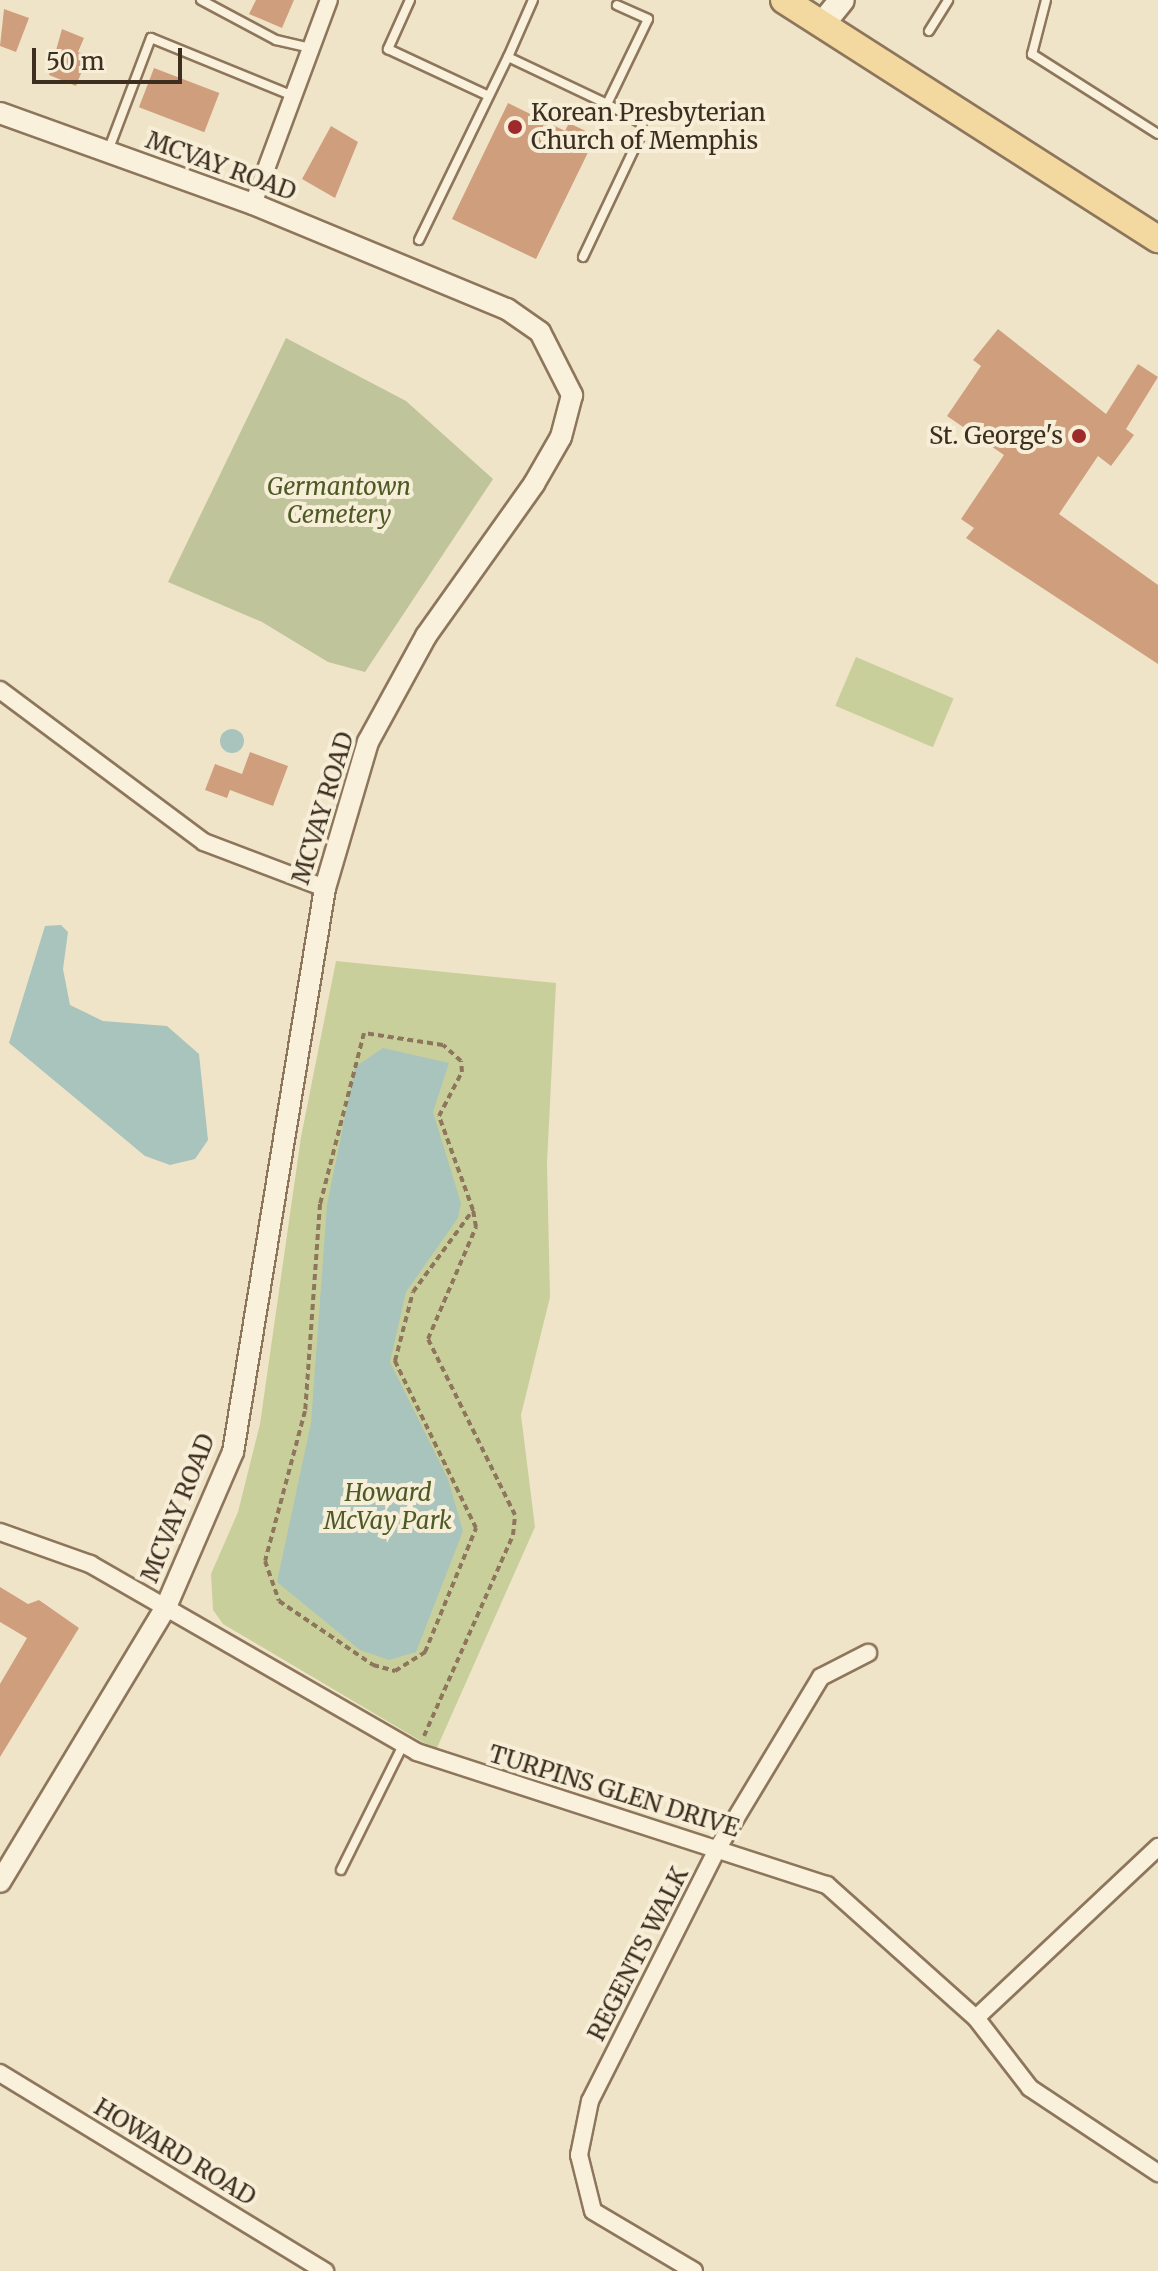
<!DOCTYPE html>
<html>
<head>
<meta charset="utf-8">
<style>
  body { margin:0 }
  #map { position:relative; width:1158px; height:2271px; overflow:hidden; background:#f0e4c8; font-family:Merriweather,serif }
  div>[style] { position:absolute }
  .green>* { inset:0; background:#c9cf9b; transform-origin:0 0 }
  .cemetery>* { inset:0; background:#bfc49a }
  .water>* { inset:0; background:#a9c4bc }
  .round { border-radius:50% }
  .building>* { inset:0; background:#cf9f7d; transform-origin:0 0 }
  .path>* { height:4px; margin-top:-2px; transform-origin:0; background:repeating-linear-gradient(90deg,#8d765c 0 6px,transparent 0 10px) }
  .roads { filter:drop-shadow(2px 0 #8d765c) drop-shadow(-2px 0 #8d765c) drop-shadow(0 2px #8d765c) drop-shadow(0 -2px #8d765c) }
  .service>* { height:8px; margin:-4px; padding:0 4px; transform-origin:4px; border-radius:4px; background:#faf1dc }
  .minor>* { height:16px; margin:-8px; padding:0 8px; transform-origin:8px; border-radius:8px; background:#faf1dc }
  .tertiary>* { height:20px; margin:-10px; padding:0 10px; transform-origin:10px; border-radius:10px; background:#faf1dc }
  .secondary>* { height:24px; margin:-12px; padding:0 12px; transform-origin:12px; border-radius:12px; background:#faf1dc }
  .primary>* { height:26px; margin:-13px; padding:0 13px; transform-origin:13px; border-radius:13px; background:#f3d9a0 }
  .dots>* { width:22px; height:22px; translate:-50% -50%; box-sizing:border-box; border:4px solid #f7eed8; border-radius:50% }
  span { translate:-50% -50%; white-space:nowrap; text-align:center; line-height:1.15; -webkit-text-stroke:8px #f7eed8; paint-order:stroke }
  .poi-label { font-size:24px; color:#3d2e20 }
  .left { translate:0 -50%; text-align:left }
  .right { translate:-100% -50%; text-align:right }
  .street-label { font-size:24px; color:#3d2e20 }
  .park-label { font-size:24px; color:#4d5a26; font-style:italic }
  .scale { position:absolute; left:32px; top:48px; width:150px; height:36px; box-sizing:border-box; border:4px solid #3d2e20; border-top:0; padding-left:10px; font-size:24px; line-height:28px; white-space:nowrap; color:#3d2e20; -webkit-text-stroke:6px #f7eed8; paint-order:stroke }
</style>
</head>
<body>
<div id="map">
  <div class="green">
    <div style="left:856px;top:657px;width:106px;height:53px;rotate:23deg"></div>
    <div style="clip-path:polygon(336px 961px,556px 983px,547px 1163px,550px 1297px,521px 1415px,535px 1527px,436px 1750px,223px 1624px,213px 1610px,211px 1574px,238px 1512px,260px 1424px,301px 1137px)"></div>
  </div>
  <div class="cemetery">
    <div style="clip-path:polygon(286px 338px,406px 401px,493px 479px,365px 672px,328px 662px,262px 622px,168px 582px)"></div>
  </div>
  <div class="water">
    <div class="round" style="left:220px;top:729px;width:24px;height:24px"></div>
    <div style="clip-path:polygon(61px 925px,68px 932px,63px 969px,70px 1005px,103px 1021px,167px 1026px,199px 1054px,208px 1140px,195px 1159px,170px 1165px,145px 1156px,9px 1043px,45px 926px)"></div>
    <div style="clip-path:polygon(383px 1048px,449px 1063px,433px 1112px,461px 1203px,458px 1218px,406px 1292px,390px 1362px,448px 1479px,463px 1531px,416px 1652px,389px 1660px,360px 1650px,277px 1582px,311px 1423px,327px 1205px,355px 1067px)"></div>
  </div>
  <div class="building">
    <div style="clip-path:polygon(256px 0,294px 0,282px 28px,249px 14px)"></div>
    <div style="clip-path:polygon(4px 9px,29px 18px,16px 52px,0 46px)"></div>
    <div style="clip-path:polygon(62px 29px,84px 38px,78px 52px,88px 56px,76px 86px,49px 75px)"></div>
    <div style="left:154px;top:68px;width:70px;height:42px;rotate:21deg"></div>
    <div style="clip-path:polygon(508px 103px,565px 131px,569px 123px,596px 136px,536px 259px,452px 219px)"></div>
    <div style="clip-path:polygon(331px 126px,358px 142px,335px 198px,302px 179px)"></div>
    <div style="clip-path:polygon(998px 329px,1106px 414px,1138px 364px,1158px 377px,1126px 429px,1134px 435px,1111px 466px,1098px 456px,1059px 514px,1158px 585px,1158px 664px,966px 538px,974px 528px,961px 519px,1004px 455px,947px 416px,981px 366px,973px 360px)"></div>
    <div style="clip-path:polygon(250px 752px,288px 766px,273px 806px,230px 790px,227px 798px,205px 790px,215px 764px,242px 774px)"></div>
    <div style="clip-path:polygon(0 1587px,28px 1604px,39px 1600px,79px 1628px,0 1757px,0 1684px,27px 1638px,0 1622px)"></div>
  </div>
  <div class="path">
    <div style="left:424px;top:1736px;width:220px;rotate:-66.1deg"></div>
    <div style="left:513px;top:1535px;width:20px;rotate:-84deg"></div>
    <div style="left:515px;top:1515px;width:196px;rotate:-116.3deg"></div>
    <div style="left:428px;top:1339px;width:122px;rotate:-66.8deg"></div>
    <div style="left:476px;top:1227px;width:17px;rotate:-100deg"></div>
    <div style="left:473px;top:1210px;width:100px;rotate:-109.9deg"></div>
    <div style="left:439px;top:1116px;width:50px;rotate:-62.4deg"></div>
    <div style="left:462px;top:1072px;width:11px;rotate:-95deg"></div>
    <div style="left:461px;top:1061px;width:24px;rotate:-138deg"></div>
    <div style="left:443px;top:1045px;width:80px;rotate:-171.4deg"></div>
    <div style="left:364px;top:1033px;width:177px;rotate:104.4deg"></div>
    <div style="left:320px;top:1204px;width:208px;rotate:94.1deg"></div>
    <div style="left:305px;top:1411px;width:155px;rotate:104.9deg"></div>
    <div style="left:265px;top:1561px;width:42px;rotate:70.7deg"></div>
    <div style="left:279px;top:1601px;width:114px;rotate:34.2deg"></div>
    <div style="left:373px;top:1665px;width:23px;rotate:15deg"></div>
    <div style="left:395px;top:1671px;width:36px;rotate:-32deg"></div>
    <div style="left:425px;top:1652px;width:134px;rotate:-67.6deg"></div>
    <div style="left:476px;top:1528px;width:186px;rotate:-115.9deg"></div>
    <div style="left:395px;top:1361px;width:71px;rotate:-75.4deg"></div>
    <div style="left:413px;top:1292px;width:102px;rotate:-53.8deg"></div>
  </div>
  <div class="roads">
    <div class="service">
      <div style="left:201px;top:0;width:85px;rotate:28.1deg"></div>
      <div style="left:276px;top:40px;width:35px;rotate:13deg"></div>
      <div style="left:410px;top:0;width:54px;rotate:114.2deg"></div>
      <div style="left:388px;top:49px;width:111px;rotate:25deg"></div>
      <div style="left:1046px;top:0;width:56px;rotate:104.5deg"></div>
      <div style="left:1032px;top:54px;width:149px;rotate:32.4deg"></div>
      <div style="left:929px;top:31px;width:36px;rotate:-58deg"></div>
      <div style="left:508px;top:57px;width:62px;rotate:-66.3deg"></div>
      <div style="left:108px;top:151px;width:121px;rotate:-69.2deg"></div>
      <div style="left:151px;top:38px;width:153px;rotate:22.2deg"></div>
      <div style="left:419px;top:240px;width:203px;rotate:-64.1deg"></div>
      <div style="left:508px;top:57px;width:110px;rotate:25.4deg"></div>
      <div style="left:607px;top:104px;width:94px;rotate:-64.2deg"></div>
      <div style="left:648px;top:19px;width:34px;rotate:-156deg"></div>
      <div style="left:583px;top:257px;width:138px;rotate:-64.7deg"></div>
      <div style="left:642px;top:132px;width:9px;rotate:-96deg"></div>
      <div style="left:641px;top:123px;width:39px;rotate:-151deg"></div>
      <div style="left:341px;top:1870px;width:140px;rotate:-63.6deg"></div>
    </div>
    <div class="minor">
      <div style="left:253px;top:204px;width:218px;rotate:-69.6deg"></div>
      <div style="left:0;top:690px;width:254px;rotate:36.7deg"></div>
      <div style="left:204px;top:842px;width:129px;rotate:20.8deg"></div>
      <div style="left:0;top:1532px;width:96px;rotate:19.6deg"></div>
      <div style="left:90px;top:1564px;width:377px;rotate:29.9deg"></div>
      <div style="left:417px;top:1752px;width:431px;rotate:18deg"></div>
      <div style="left:827px;top:1885px;width:200px;rotate:41.8deg"></div>
      <div style="left:976px;top:2018px;width:88px;rotate:52.4deg"></div>
      <div style="left:1030px;top:2088px;width:154px;rotate:33.6deg"></div>
      <div style="left:976px;top:2018px;width:250px;rotate:-43.2deg"></div>
      <div style="left:0;top:2073px;width:381px;rotate:31.4deg"></div>
      <div style="left:694px;top:2271px;width:117px;rotate:-149.3deg"></div>
      <div style="left:593px;top:2211px;width:58px;rotate:-104deg"></div>
      <div style="left:579px;top:2155px;width:55px;rotate:-78.5deg"></div>
      <div style="left:590px;top:2101px;width:286px;rotate:-63.2deg"></div>
      <div style="left:719px;top:1846px;width:197px;rotate:-58.9deg"></div>
      <div style="left:821px;top:1677px;width:53px;rotate:-27.1deg"></div>
    </div>
    <div class="tertiary">
      <div style="left:0;top:113px;width:269px;rotate:19.8deg"></div>
      <div style="left:253px;top:204px;width:275px;rotate:22.5deg"></div>
      <div style="left:507px;top:309px;width:40px;rotate:34.9deg"></div>
      <div style="left:540px;top:332px;width:71px;rotate:63.1deg"></div>
      <div style="left:572px;top:395px;width:43px;rotate:104.7deg"></div>
      <div style="left:561px;top:437px;width:54px;rotate:119.9deg"></div>
      <div style="left:534px;top:484px;width:186px;rotate:125.4deg"></div>
      <div style="left:426px;top:636px;width:121px;rotate:118.7deg"></div>
      <div style="left:368px;top:742px;width:152px;rotate:106.4deg"></div>
      <div style="left:325px;top:888px;width:571px;rotate:99.26deg"></div>
      <div style="left:233px;top:1452px;width:169px;rotate:113.4deg"></div>
      <div style="left:166px;top:1607px;width:321px;rotate:121.1deg"></div>
    </div>
    <div class="secondary">
      <div style="left:824px;top:22px;width:28px;rotate:-51deg"></div>
    </div>
    <div class="primary">
      <div style="left:784px;top:0;width:444px;rotate:32.6deg"></div>
    </div>
  </div>
  <div class="dots">
    <div style="left:515px;top:127px;background:#9e2a2b"></div>
    <div style="left:1079px;top:436px;background:#9e2a2b"></div>
  </div>
  <div class="poi-label">
    <span class="left" style="left:531px;top:127px">Korean Presbyterian<br>Church of Memphis</span>
    <span class="right" style="left:1063px;top:436px">St. George's</span>
  </div>
  <div class="street-label">
    <span style="left:221px;top:166px;rotate:20deg">MCVAY ROAD</span>
    <span style="left:323px;top:808px;rotate:-73deg">MCVAY ROAD</span>
    <span style="left:178px;top:1508px;rotate:-68deg">MCVAY ROAD</span>
    <span style="left:614px;top:1791px;rotate:17deg">TURPINS GLEN DRIVE</span>
    <span style="left:638px;top:1954px;rotate:-63deg">REGENTS WALK</span>
    <span style="left:175px;top:2152px;rotate:31deg">HOWARD ROAD</span>
  </div>
  <div class="park-label">
    <span style="left:339px;top:501px">Germantown<br>Cemetery</span>
    <span style="left:388px;top:1507px">Howard<br>McVay Park</span>
  </div>
  <div class="scale">50 m</div>
</div>
</body>
</html>
